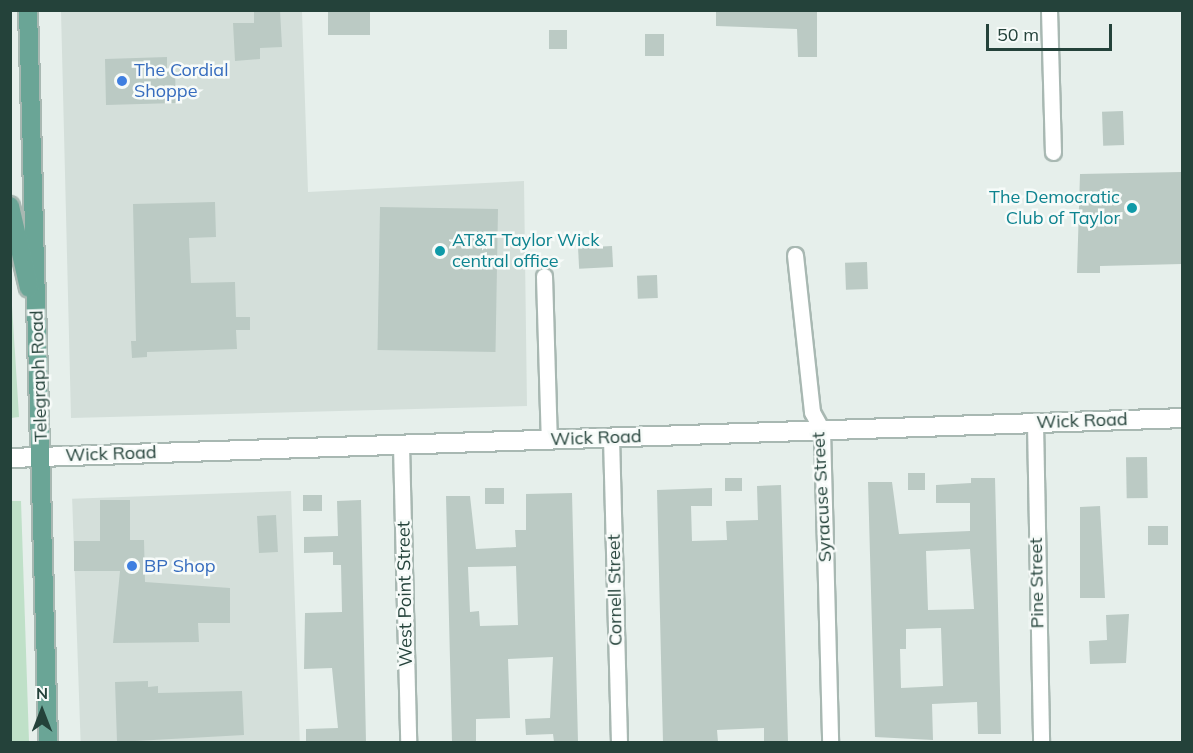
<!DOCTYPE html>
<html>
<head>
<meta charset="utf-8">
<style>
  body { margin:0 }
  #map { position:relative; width:1193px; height:753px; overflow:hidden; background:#e6efeb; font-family:Mulish,sans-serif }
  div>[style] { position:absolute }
  .built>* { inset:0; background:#d4dfda; transform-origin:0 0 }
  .green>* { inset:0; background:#bfe0c8 }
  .building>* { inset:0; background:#bbcac4; transform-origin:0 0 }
  .roads { filter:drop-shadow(2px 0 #a8b8b2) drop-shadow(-2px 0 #a8b8b2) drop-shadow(0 2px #a8b8b2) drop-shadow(0 -2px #a8b8b2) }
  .minor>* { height:15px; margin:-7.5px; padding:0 7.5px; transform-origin:7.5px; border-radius:7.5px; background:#fff }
  .tertiary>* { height:18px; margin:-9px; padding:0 9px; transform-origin:9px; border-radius:9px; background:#fff }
  .primary>* { height:18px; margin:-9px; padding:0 9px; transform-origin:9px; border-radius:9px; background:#6aa596 }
  .dots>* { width:16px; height:16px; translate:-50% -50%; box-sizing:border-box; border:3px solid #f7fbf9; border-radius:50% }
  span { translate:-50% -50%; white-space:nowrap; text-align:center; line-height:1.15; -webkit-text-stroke:5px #f7fbf9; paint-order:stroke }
  .shop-label { font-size:18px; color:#366cbe }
  .left { translate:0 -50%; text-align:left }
  .culture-label { font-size:18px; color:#0d838f }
  .right { translate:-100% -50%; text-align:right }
  .street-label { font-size:18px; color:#24423a }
  .frame { position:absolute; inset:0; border:12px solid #24423a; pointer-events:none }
  .north { position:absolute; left:12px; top:681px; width:60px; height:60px; -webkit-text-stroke:4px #f7fbf9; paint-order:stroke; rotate:0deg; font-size:16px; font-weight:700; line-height:24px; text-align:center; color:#24423a }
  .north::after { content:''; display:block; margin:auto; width:21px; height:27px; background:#24423a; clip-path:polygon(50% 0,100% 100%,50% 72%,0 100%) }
  .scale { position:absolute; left:986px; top:24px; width:126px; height:27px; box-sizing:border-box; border:3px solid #24423a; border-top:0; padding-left:8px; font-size:18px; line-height:21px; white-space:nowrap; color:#24423a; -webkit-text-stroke:4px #f7fbf9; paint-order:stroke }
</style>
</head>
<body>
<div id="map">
  <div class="built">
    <div style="clip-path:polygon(61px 11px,302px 11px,308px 192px,524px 181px,527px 406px,71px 418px)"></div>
    <div style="left:291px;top:491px;width:251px;height:219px;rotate:88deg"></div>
  </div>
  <div class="green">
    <div style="clip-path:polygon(10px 274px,19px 417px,11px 418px,10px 418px)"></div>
    <div style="clip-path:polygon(11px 501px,21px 501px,29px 742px,11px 742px)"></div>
  </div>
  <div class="building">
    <div style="clip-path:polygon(254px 10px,280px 10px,282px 47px,260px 48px,260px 59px,235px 61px,233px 23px,254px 23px)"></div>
    <div style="left:328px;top:10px;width:42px;height:25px"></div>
    <div style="clip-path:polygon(716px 10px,817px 10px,817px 57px,798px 57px,797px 29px,716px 26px)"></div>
    <div style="left:549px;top:30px;width:18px;height:19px"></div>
    <div style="left:664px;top:34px;width:22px;height:19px;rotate:90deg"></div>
    <div style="clip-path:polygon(167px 57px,167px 72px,175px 71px,176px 103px,106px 105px,105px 59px)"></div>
    <div style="left:1123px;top:111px;width:34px;height:21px;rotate:88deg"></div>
    <div style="clip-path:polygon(1182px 172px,1182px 264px,1100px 266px,1100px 273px,1077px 273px,1080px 174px)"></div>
    <div style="clip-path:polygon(215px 202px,216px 237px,189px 238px,191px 283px,235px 282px,236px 317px,250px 317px,250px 330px,236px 330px,237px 349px,147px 352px,147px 357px,132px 358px,131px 341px,136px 341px,133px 204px)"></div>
    <div style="left:498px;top:209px;width:143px;height:118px;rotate:91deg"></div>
    <div style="left:612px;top:246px;width:21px;height:34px;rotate:87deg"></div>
    <div style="left:867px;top:262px;width:27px;height:22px;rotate:88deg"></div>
    <div style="left:657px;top:275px;width:23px;height:20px;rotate:88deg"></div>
    <div style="left:1147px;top:457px;width:41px;height:21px;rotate:89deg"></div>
    <div style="left:908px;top:473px;width:17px;height:17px"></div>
    <div style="left:742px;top:478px;width:13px;height:17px;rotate:90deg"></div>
    <div style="clip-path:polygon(evenodd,971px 478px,995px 478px,1001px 734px,978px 734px,977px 702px,932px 704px,933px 740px,875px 737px,868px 482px,892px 482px,899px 534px,970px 531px,970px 503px,936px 503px,936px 485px,971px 483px,971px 478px,970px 549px,974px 609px,928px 610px,926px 551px,970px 549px,971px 478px,941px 628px,943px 686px,901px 688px,900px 649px,906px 649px,906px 629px,941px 628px)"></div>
    <div style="clip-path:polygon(781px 485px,788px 742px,764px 742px,764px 728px,717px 730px,718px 742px,663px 742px,657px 490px,712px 488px,712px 506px,691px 506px,692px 541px,727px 540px,726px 521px,758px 520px,757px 486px)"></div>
    <div style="left:485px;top:488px;width:19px;height:16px"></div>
    <div style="clip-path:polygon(evenodd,572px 493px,578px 742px,554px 742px,553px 734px,526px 735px,525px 719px,550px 718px,553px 657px,508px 659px,510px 718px,476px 719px,476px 742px,452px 742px,446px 496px,470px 496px,476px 549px,516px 547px,515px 530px,526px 530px,526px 494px,572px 493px,516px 566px,518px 625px,480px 626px,479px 611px,470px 612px,468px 567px,516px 566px)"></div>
    <div style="left:303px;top:495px;width:19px;height:16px"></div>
    <div style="clip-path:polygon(100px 500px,130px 500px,130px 540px,144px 540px,145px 582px,230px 588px,230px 623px,198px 623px,199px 642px,113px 643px,120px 571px,74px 571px,74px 541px,100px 541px)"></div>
    <div style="clip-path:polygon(361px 500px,366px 742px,306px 742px,306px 729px,338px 728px,332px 668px,304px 669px,305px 613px,342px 612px,341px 565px,333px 565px,333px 552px,304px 553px,304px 537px,338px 536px,337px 501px)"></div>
    <div style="clip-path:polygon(1100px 506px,1105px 598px,1080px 598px,1080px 507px)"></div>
    <div style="left:276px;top:515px;width:37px;height:19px;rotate:87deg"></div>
    <div style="left:1168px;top:526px;width:19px;height:20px;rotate:90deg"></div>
    <div style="clip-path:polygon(1129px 614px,1126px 663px,1090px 664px,1089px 641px,1107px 640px,1106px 615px)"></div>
    <div style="clip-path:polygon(148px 681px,148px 687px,158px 686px,158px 693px,242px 691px,244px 735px,117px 742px,115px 682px)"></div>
  </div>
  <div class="roads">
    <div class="minor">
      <div style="left:1049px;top:10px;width:142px;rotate:88.4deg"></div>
      <div style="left:795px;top:255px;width:158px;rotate:83.8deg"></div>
      <div style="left:812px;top:412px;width:21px;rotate:61deg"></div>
      <div style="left:822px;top:430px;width:312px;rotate:88.5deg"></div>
      <div style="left:544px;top:276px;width:164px;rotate:88.3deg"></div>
      <div style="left:1035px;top:423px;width:319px;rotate:88.9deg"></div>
      <div style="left:611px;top:437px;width:305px;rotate:88.5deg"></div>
      <div style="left:401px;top:445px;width:297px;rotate:88.6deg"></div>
    </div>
    <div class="tertiary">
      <div style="left:10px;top:458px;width:1173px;rotate:-1.95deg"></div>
    </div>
    <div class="primary">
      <div style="left:28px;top:10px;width:732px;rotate:88.43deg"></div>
      <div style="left:10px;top:206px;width:84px;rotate:77deg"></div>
    </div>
  </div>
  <div class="dots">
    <div style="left:122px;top:81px;background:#3f7fe0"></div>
    <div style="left:1132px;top:208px;background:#0f9aa8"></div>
    <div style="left:440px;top:251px;background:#0f9aa8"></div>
    <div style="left:132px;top:566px;background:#3f7fe0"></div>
  </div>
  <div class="shop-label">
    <span class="left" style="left:134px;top:81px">The Cordial<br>Shoppe</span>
    <span class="left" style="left:144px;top:566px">BP Shop</span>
  </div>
  <div class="culture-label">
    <span class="right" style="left:1120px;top:208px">The Democratic<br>Club of Taylor</span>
    <span class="left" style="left:452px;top:251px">AT&amp;T Taylor Wick<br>central office</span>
  </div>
  <div class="street-label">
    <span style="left:39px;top:376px;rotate:-92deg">Telegraph Road</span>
    <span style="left:1082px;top:421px;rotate:-2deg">Wick Road</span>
    <span style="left:596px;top:438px;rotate:-2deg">Wick Road</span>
    <span style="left:111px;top:454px;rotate:-2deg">Wick Road</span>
    <span style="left:822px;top:497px;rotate:-93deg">Syracuse Street</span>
    <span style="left:1037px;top:583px;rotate:-91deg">Pine Street</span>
    <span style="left:615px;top:590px;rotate:-91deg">Cornell Street</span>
    <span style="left:405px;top:594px;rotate:-91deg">West Point Street</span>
  </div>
  <div class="frame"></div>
  <div class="north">N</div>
  <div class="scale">50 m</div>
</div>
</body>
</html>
